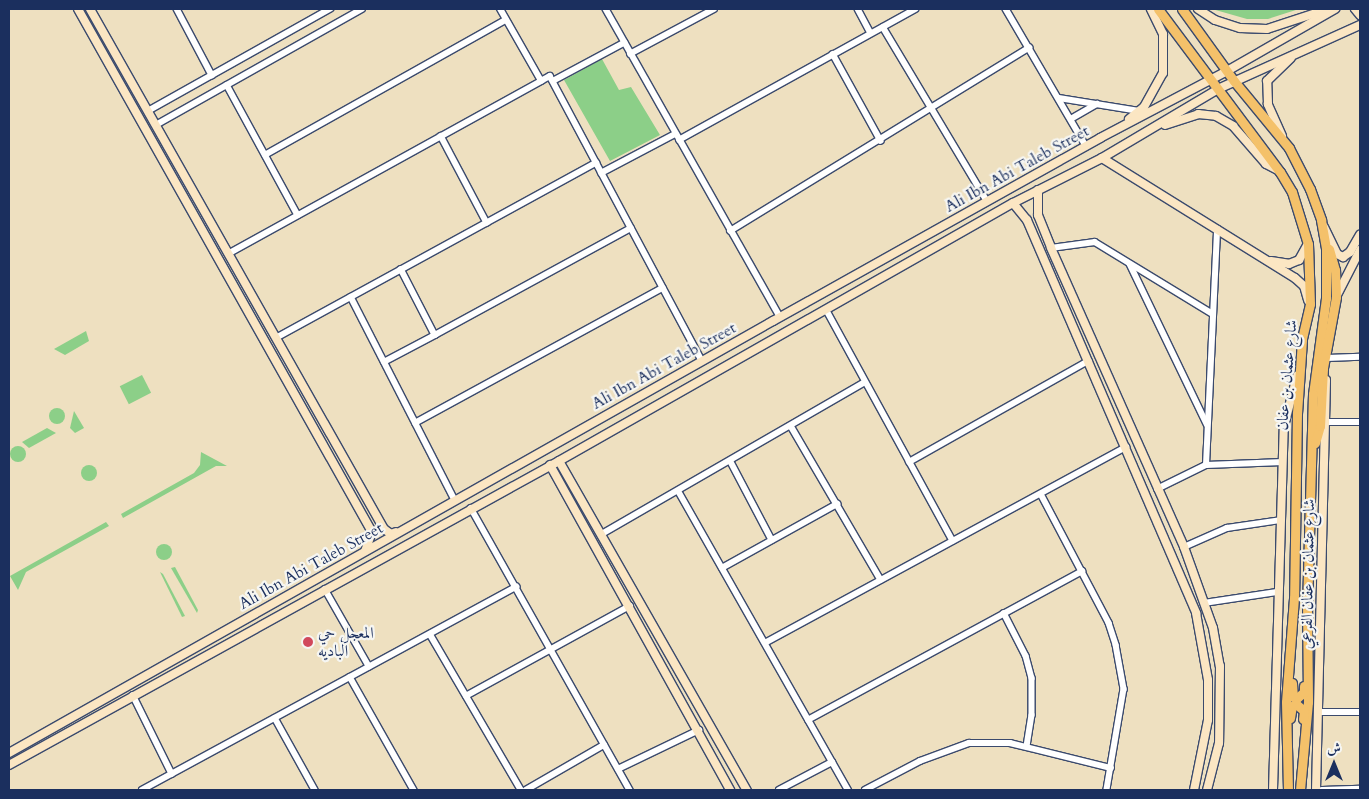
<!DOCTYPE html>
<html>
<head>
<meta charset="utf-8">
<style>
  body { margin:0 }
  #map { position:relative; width:1369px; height:799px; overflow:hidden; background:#eee0c0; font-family:Cardo,Amiri,serif }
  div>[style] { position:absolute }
  .green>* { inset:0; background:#8ccf88; transform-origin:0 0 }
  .round { border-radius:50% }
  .roads { filter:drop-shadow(1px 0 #3b4a6d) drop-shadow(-1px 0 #3b4a6d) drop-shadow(0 1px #3b4a6d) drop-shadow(0 -1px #3b4a6d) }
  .street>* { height:5.5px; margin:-2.75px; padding:0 2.75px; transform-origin:2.75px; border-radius:2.75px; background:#fff }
  .secondary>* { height:8px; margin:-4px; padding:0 4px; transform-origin:4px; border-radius:4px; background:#fbe6c3 }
  .primary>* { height:9px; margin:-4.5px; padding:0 4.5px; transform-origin:4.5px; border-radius:4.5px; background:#f4c16a }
  .dots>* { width:14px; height:14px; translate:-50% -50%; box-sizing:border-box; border:2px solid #f6f6f2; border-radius:50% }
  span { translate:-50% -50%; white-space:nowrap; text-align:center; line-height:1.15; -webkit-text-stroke:4.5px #f6f6f2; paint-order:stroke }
  .street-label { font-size:16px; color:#1b2f5e }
  .poi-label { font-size:16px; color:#1b2f5e }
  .left { translate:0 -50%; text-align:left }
  .frame { position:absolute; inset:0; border:10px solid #1b2f5e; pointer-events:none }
  .north { position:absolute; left:1309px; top:739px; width:50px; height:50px; -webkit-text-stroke:4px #f6f6f2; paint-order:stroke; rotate:0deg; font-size:14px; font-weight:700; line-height:20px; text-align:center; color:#1b2f5e }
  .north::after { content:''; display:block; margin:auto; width:18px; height:22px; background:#1b2f5e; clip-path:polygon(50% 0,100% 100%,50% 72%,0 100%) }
</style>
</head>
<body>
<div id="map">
  <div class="green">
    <div style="clip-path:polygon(1212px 9px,1299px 9px,1268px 19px,1247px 19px)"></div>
    <div style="clip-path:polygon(602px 59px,619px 90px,631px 87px,660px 135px,610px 161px,564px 80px)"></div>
    <div style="clip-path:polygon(86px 331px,89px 341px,65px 355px,54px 349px)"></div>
    <div style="left:142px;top:375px;width:20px;height:25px;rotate:63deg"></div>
    <div class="round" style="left:49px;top:408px;width:16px;height:16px"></div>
    <div style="clip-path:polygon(74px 411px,84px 428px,75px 433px,70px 428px)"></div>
    <div style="clip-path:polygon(47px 428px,56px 433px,29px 448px,22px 442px)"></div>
    <div class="round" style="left:10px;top:446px;width:16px;height:16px"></div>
    <div style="clip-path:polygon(201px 452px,227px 466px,216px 466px,123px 518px,121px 514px,194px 473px,200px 465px)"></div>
    <div class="round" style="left:81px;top:465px;width:16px;height:16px"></div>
    <div style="clip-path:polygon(106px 522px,109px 526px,26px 572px,18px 590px,10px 576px)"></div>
    <div class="round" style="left:156px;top:544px;width:16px;height:16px"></div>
    <div style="clip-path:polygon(175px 567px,198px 610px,197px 613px,171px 568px)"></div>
    <div style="clip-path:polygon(160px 572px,163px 574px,185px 616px,182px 617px)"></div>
  </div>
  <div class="roads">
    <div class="street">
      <div style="left:177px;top:9px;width:75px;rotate:62.1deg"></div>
      <div style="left:606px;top:9px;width:354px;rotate:60.5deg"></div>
      <div style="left:858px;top:9px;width:27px;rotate:62deg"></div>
      <div style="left:1006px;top:9px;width:159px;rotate:59.7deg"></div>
      <div style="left:883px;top:27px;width:203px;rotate:59.1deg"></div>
      <div style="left:630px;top:54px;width:95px;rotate:-28.2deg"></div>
      <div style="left:833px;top:54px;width:99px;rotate:61.1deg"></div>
      <div style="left:541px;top:81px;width:10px;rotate:-29deg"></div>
      <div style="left:550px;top:76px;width:323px;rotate:61.9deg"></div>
      <div style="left:553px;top:81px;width:81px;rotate:-28.2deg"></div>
      <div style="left:227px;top:85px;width:148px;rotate:61.4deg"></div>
      <div style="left:1059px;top:98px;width:81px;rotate:9.2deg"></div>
      <div style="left:148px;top:111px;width:209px;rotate:-29.3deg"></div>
      <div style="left:1071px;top:119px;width:30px;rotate:-30deg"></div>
      <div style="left:156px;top:125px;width:236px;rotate:-29.4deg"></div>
      <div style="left:441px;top:136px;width:98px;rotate:62.1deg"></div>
      <div style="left:679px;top:140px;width:270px;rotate:-29deg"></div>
      <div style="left:265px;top:155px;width:276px;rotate:-29.3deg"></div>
      <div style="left:601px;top:173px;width:84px;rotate:-27.8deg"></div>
      <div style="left:730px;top:231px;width:351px;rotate:-31.5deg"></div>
      <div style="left:1051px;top:248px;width:44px;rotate:-7.8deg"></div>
      <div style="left:1095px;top:242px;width:138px;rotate:31.4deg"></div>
      <div style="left:228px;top:254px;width:358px;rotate:-28.9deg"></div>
      <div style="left:541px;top:81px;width:83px;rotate:-119.7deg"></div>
      <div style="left:1130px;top:264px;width:178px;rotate:64.3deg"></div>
      <div style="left:401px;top:269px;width:74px;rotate:62.7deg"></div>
      <div style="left:435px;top:335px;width:223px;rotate:-28.6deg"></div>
      <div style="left:351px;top:297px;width:228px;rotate:62.9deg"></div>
      <div style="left:826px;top:309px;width:264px;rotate:61.3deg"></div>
      <div style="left:276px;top:338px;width:365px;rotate:-28.7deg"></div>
      <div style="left:1327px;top:358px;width:33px;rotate:-2deg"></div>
      <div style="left:384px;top:362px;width:58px;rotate:-27.9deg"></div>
      <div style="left:1326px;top:422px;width:34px"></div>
      <div style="left:415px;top:423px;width:282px;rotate:-28.6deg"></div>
      <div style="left:791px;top:426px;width:178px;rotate:59.7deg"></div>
      <div style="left:731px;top:462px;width:88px;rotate:62.3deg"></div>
      <div style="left:909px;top:462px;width:206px;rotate:-29.4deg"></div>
      <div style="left:1206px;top:465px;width:236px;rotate:-87.3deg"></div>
      <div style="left:1157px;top:489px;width:55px;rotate:-26.1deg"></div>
      <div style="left:1206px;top:465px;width:77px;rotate:-2.2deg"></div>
      <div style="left:679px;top:492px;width:343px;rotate:60.4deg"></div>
      <div style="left:1041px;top:494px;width:146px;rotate:62.2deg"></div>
      <div style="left:1109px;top:623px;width:23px;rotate:72deg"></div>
      <div style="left:1116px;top:645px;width:45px;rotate:79.7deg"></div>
      <div style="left:1124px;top:689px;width:102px;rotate:99.6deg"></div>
      <div style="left:471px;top:508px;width:324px;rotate:60.6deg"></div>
      <div style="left:602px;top:534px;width:302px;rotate:-30deg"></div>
      <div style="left:1184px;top:547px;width:47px;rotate:-23.8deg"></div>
      <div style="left:1227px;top:528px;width:55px;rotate:-8.4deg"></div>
      <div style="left:722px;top:568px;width:132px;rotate:-29.1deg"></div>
      <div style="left:325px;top:589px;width:89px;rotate:60.3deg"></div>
      <div style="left:1204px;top:603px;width:75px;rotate:-8.5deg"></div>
      <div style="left:1004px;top:613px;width:48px;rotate:62.9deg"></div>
      <div style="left:1026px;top:656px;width:23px;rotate:75deg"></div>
      <div style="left:1032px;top:678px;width:37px;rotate:90deg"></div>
      <div style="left:1032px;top:715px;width:32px;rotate:99deg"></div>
      <div style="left:430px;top:634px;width:181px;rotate:59.7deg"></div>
      <div style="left:765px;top:643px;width:411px;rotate:-28.5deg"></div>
      <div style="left:350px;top:677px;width:130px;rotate:60.5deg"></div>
      <div style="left:133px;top:695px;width:88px;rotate:63.7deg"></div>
      <div style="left:466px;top:696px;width:187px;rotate:-28.8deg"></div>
      <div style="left:1318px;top:712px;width:42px"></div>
      <div style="left:275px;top:718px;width:82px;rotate:60.9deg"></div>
      <div style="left:808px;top:720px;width:312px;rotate:-28.5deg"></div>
      <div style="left:618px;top:769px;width:90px;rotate:-25.7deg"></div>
      <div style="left:142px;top:790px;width:426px;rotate:-28.5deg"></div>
      <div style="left:526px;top:790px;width:90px;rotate:-30deg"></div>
      <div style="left:779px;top:790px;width:60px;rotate:-27.8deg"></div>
      <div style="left:865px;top:790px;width:62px;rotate:-27.8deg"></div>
      <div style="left:920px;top:761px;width:52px;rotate:-20.2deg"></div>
      <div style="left:969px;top:743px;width:41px"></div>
      <div style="left:1010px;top:743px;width:104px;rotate:13.9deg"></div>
      <div style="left:1322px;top:790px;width:38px;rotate:-2deg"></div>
    </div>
    <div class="secondary">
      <div style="left:78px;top:9px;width:600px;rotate:60.66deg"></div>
      <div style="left:372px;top:532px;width:20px;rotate:110deg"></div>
      <div style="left:90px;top:9px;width:597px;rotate:60.52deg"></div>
      <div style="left:384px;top:529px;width:9px;rotate:36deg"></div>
      <div style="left:391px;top:534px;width:5px;rotate:-22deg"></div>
      <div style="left:1198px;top:9px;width:20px;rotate:33deg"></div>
      <div style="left:1215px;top:20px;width:26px;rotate:18deg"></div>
      <div style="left:1240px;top:28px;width:27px;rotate:2deg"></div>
      <div style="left:1267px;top:29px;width:61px;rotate:-18.1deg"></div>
      <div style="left:1355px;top:9px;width:8px;rotate:50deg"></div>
      <div style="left:1129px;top:119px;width:19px;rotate:-39deg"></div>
      <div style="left:1144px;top:107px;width:39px;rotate:-61deg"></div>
      <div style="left:1163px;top:73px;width:39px;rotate:-90deg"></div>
      <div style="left:1163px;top:34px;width:28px;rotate:-116deg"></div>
      <div style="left:1165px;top:125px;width:35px;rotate:-18deg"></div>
      <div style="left:1198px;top:114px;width:18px;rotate:6deg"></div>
      <div style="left:1216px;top:116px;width:20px;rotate:30deg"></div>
      <div style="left:1233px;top:126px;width:50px;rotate:49deg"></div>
      <div style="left:1266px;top:164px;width:13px;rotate:27deg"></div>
      <div style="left:1282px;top:136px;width:35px;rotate:-114deg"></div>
      <div style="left:1268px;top:104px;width:23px;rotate:-92deg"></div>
      <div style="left:1267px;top:81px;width:33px;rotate:-44deg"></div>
      <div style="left:1102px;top:158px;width:227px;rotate:31.9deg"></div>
      <div style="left:1295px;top:278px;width:12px;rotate:42deg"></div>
      <div style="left:1304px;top:286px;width:15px;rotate:74deg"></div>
      <div style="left:1038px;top:190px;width:25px;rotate:90deg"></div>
      <div style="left:1038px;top:215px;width:35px;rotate:68deg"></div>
      <div style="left:1051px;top:248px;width:327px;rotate:66deg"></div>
      <div style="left:1184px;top:547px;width:86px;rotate:70.3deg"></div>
      <div style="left:1213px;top:628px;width:39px;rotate:80deg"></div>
      <div style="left:1220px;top:666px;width:77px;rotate:90.7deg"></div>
      <div style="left:1219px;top:743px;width:49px;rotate:104.3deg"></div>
      <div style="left:1013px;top:203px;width:22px;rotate:51deg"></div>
      <div style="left:1027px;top:220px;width:428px;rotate:66.7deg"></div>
      <div style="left:1196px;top:613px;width:68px;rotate:79.8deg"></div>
      <div style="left:1208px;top:680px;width:40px;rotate:90deg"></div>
      <div style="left:1208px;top:720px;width:71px;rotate:101.3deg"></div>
      <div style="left:1324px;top:227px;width:30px;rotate:64deg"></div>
      <div style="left:1337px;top:254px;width:7px;rotate:27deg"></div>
      <div style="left:1343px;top:257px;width:9px;rotate:-36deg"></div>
      <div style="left:1350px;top:252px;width:20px;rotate:-60deg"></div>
      <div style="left:1271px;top:261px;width:18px;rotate:9deg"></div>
      <div style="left:1289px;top:264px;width:11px;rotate:-22deg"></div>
      <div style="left:1299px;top:260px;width:18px;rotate:-61deg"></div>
      <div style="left:1336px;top:297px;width:53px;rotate:-62.9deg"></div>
      <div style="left:559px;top:461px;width:379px;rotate:60.3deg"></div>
      <div style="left:550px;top:465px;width:372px;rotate:61deg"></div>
      <div style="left:9px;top:753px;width:878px;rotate:-29.49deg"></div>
      <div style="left:773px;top:321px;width:375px;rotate:-29.2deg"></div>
      <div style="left:1100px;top:138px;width:144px;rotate:-27.8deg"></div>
      <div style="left:1227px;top:71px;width:125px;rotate:-29.9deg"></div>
      <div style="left:9px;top:765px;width:628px;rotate:-28.93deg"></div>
      <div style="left:559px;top:461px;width:522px;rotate:-29.61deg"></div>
      <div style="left:1013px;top:203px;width:100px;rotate:-26.8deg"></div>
      <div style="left:1102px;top:158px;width:135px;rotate:-30.7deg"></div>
      <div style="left:1218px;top:89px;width:156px;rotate:-24.3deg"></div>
      <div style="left:1273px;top:790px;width:364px;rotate:-88.3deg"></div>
      <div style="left:1284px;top:426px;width:52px;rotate:-75.4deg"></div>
      <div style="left:1316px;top:790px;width:410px;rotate:-88.6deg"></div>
    </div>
    <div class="primary">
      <div style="left:1158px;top:9px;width:204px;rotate:53.2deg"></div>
      <div style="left:1280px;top:172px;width:23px;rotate:59deg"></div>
      <div style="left:1292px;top:192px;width:54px;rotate:72.9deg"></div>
      <div style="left:1308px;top:244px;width:60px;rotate:88.1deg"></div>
      <div style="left:1310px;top:304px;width:37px;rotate:103deg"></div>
      <div style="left:1302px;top:340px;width:73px;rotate:93.9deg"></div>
      <div style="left:1297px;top:413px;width:185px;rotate:90.9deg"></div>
      <div style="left:1294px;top:598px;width:104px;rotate:94.4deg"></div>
      <div style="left:1286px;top:702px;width:88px;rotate:88.7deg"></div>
      <div style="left:1182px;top:9px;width:89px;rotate:54.2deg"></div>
      <div style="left:1234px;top:81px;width:87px;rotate:50.6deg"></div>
      <div style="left:1289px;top:148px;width:46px;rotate:62.9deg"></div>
      <div style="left:1310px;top:189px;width:33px;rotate:70deg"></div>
      <div style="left:1321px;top:220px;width:29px;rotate:80deg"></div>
      <div style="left:1326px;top:249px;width:49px;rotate:90deg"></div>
      <div style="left:1326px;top:298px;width:97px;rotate:97.7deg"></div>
      <div style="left:1313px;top:394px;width:209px;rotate:91.6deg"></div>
      <div style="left:1307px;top:603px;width:99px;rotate:89.4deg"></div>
      <div style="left:1308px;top:702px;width:88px;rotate:95.2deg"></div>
      <div style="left:1315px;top:443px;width:18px;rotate:-74deg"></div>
      <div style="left:1320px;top:426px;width:58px;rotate:-87deg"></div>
      <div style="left:1323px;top:368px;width:72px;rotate:-79.6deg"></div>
      <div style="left:1336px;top:297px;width:27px;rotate:-92deg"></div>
      <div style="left:1335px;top:270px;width:22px;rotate:-106deg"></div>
      <div style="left:1292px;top:683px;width:14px;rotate:86deg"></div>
      <div style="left:1293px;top:697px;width:4px;rotate:14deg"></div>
      <div style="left:1297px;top:698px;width:9px;rotate:-41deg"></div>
      <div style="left:1304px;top:692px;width:6px;rotate:-90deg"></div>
      <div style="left:1290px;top:718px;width:12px;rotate:-81deg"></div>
      <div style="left:1292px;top:706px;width:4px;rotate:-27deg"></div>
      <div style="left:1296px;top:704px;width:11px;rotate:41deg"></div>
      <div style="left:1304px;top:711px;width:8px;rotate:97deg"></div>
    </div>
  </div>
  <div class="dots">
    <div style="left:308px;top:642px;background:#d1495b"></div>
  </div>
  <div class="street-label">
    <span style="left:1017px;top:169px;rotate:-29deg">Ali Ibn Abi Taleb Street</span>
    <span style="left:664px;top:366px;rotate:-29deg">Ali Ibn Abi Taleb Street</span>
    <span style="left:1287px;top:375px;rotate:-85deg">شارع عثمان بن عفان</span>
    <span style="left:311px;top:566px;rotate:-29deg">Ali Ibn Abi Taleb Street</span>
    <span style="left:1308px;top:574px;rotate:-89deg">شارع عثمان بن عفان الفرعي</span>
  </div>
  <div class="poi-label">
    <span class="left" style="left:318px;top:642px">المعجل حي<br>الباديه</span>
  </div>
  <div class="frame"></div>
  <div class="north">ش</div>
</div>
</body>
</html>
